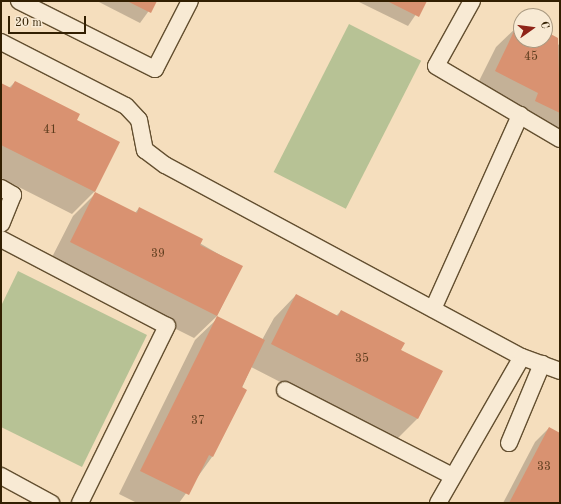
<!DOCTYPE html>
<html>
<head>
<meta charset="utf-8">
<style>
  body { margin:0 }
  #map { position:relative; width:561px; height:504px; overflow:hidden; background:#f5debd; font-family:"Old Standard TT",serif }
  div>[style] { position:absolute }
  .green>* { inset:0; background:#b7c295; transform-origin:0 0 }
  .shadow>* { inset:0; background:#0003 }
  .building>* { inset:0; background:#d99271 }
  .roads { filter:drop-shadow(1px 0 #634f30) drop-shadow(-1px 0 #634f30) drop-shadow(0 1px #634f30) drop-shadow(0 -1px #634f30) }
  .service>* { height:16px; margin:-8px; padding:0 8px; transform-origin:8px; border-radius:8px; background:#f8ead4 }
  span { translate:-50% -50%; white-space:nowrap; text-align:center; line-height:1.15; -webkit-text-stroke:4px #f8ead4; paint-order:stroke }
  .number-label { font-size:12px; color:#5c3c1d }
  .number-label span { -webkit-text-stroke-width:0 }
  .frame { position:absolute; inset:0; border:2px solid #321f01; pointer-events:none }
  .north { position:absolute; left:513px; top:8px; width:40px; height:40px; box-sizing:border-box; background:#f8ead4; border:1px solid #a99980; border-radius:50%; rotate:76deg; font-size:11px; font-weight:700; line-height:16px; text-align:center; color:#321f01 }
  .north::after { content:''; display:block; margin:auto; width:14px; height:18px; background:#8f2418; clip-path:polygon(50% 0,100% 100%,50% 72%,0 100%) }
  .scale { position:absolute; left:8px; top:16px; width:78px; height:18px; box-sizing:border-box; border:2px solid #321f01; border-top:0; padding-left:5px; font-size:12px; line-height:14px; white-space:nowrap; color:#321f01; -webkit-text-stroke:3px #f8ead4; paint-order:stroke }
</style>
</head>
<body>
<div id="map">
  <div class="green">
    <div style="left:349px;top:24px;width:81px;height:166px;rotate:27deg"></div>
    <div style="clip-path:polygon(18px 271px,147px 335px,82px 467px,1px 427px,1px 306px)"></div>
  </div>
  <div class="shadow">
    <div style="clip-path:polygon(97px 1px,156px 1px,140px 23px)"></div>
    <div style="clip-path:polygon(357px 1px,425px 1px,408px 26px)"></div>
    <div style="clip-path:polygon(519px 25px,521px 40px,545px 40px,545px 32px,560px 46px,560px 147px,513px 123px,517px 116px,473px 93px,496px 47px)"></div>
    <div style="clip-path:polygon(15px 82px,76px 121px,95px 191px,72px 214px,1px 178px,1px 84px,9px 88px)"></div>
    <div style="clip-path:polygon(96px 193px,135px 213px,139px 208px,241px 267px,217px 316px,194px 338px,48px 265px,73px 216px)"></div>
    <div style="clip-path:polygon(296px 295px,336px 316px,341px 311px,400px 350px,441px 371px,417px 419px,395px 441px,251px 367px,212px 457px,179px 503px,137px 503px,119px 494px,195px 340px,218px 318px,262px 340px,274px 318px)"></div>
    <div style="clip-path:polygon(549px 428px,560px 434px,560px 503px,503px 503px,535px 442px)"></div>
  </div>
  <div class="building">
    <div style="clip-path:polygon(127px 1px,157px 1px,151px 13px)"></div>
    <div style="clip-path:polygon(387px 1px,427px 1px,419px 17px)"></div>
    <div style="clip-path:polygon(518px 23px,521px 40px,545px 40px,545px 31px,558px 38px,560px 113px,535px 101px,538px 93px,495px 71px)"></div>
    <div style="clip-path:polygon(15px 81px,80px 114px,77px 120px,120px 142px,95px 192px,137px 213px,139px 207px,203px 239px,200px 245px,243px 266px,217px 316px,70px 242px,95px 192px,1px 145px,1px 83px,11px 88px)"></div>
    <div style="clip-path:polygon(296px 294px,338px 316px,341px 310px,405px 343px,401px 350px,443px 371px,418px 419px,271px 344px)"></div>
    <div style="clip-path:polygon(217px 316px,265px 340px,242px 387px,247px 390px,213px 457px,209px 455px,189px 495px,140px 471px)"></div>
    <div style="clip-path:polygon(549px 427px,560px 433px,560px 503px,509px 503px)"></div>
  </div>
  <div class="roads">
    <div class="service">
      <div style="left:19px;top:1px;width:152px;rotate:26.6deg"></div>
      <div style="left:155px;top:69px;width:76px;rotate:-62.8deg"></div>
      <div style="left:472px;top:1px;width:74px;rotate:119deg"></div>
      <div style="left:436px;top:66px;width:144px;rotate:30.5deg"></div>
      <div style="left:1px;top:42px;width:140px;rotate:27.1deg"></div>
      <div style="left:126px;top:106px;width:19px;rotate:47deg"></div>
      <div style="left:139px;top:120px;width:31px;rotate:79deg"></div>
      <div style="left:145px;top:150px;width:25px;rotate:37deg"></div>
      <div style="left:165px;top:165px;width:405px;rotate:28.3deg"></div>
      <div style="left:1px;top:188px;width:14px;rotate:30deg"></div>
      <div style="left:13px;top:195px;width:31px;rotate:112deg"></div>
      <div style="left:1px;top:239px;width:187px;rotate:27.7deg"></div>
      <div style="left:167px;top:326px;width:197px;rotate:116.2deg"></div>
      <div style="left:433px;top:309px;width:213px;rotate:-65.8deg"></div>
      <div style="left:285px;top:390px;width:188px;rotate:27.2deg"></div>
      <div style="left:509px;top:443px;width:86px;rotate:-67.3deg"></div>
      <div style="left:1px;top:476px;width:57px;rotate:28.4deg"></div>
      <div style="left:438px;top:503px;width:168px;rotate:-60.1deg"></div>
      <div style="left:522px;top:357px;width:40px;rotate:20.2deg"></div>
    </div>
  </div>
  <div class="number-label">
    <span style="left:531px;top:58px">45</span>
    <span style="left:50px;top:131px">41</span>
    <span style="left:158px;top:255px">39</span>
    <span style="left:362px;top:360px">35</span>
    <span style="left:198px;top:422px">37</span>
    <span style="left:544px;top:468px">33</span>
  </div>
  <div class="frame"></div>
  <div class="north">С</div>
  <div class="scale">20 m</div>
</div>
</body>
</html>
